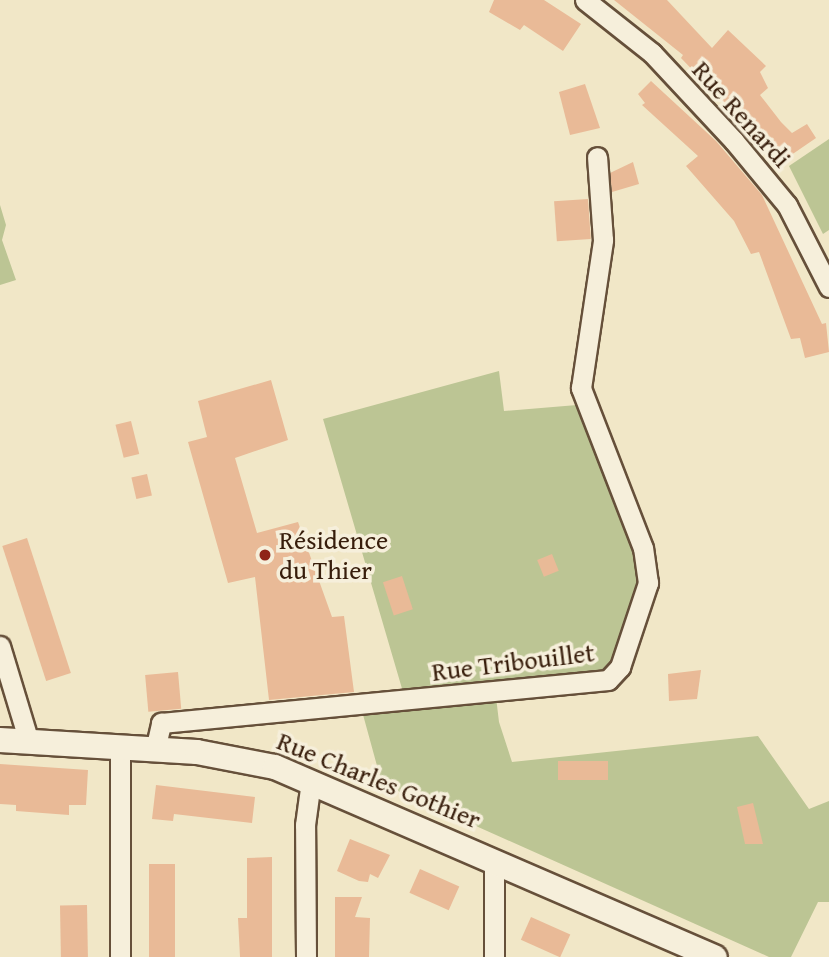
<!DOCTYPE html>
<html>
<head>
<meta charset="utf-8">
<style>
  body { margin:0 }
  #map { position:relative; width:829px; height:957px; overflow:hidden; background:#f1e7c7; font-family:"Gentium Book Plus",serif }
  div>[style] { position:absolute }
  .green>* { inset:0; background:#bcc594 }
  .building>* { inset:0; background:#e9ba97; transform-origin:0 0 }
  .roads { filter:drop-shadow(2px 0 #66503a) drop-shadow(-2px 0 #66503a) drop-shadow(0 2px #66503a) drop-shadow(0 -2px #66503a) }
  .minor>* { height:19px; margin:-9.5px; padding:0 9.5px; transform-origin:9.5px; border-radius:9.5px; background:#f6efdb }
  .tertiary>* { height:24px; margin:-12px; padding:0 12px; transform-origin:12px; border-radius:12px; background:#f6efdb }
  .dots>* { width:19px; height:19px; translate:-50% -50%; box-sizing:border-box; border:4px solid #f6efdb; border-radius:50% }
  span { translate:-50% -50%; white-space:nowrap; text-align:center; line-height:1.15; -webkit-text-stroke:7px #f6efdb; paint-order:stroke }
  .street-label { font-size:26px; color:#371d0b }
  .poi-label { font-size:26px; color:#371d0b }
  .left { translate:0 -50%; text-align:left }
</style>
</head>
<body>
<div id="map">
  <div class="green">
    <div style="clip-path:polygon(829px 139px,829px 230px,823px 234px,789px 166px)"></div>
    <div style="clip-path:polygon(0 205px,6px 225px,2px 240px,16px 280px,0 285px)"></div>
    <div style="clip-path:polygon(499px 371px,504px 411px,577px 405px,637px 543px,644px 589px,604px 676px,403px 692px,323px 419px)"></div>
    <div style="clip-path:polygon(496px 697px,499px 722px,512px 762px,758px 736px,809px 809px,829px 801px,829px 902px,818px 902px,791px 957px,769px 957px,382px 784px,362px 711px)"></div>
  </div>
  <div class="building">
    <div style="clip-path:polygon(494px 0,544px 0,581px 24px,563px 51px,524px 25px,520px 30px,489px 12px)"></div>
    <div style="clip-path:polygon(614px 0,667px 0,712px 48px,728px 30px,766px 66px,760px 72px,768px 88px,760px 95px,781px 122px,792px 133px,807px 124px,816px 138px,781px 162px,681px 58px,683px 55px)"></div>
    <div style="clip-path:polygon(651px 81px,716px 141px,762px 195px,822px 324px,826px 323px,829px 352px,805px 358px,800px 338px,791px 339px,759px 252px,751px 254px,734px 221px,686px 166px,698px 156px,642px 105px,645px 103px,638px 94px)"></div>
    <div style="clip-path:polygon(585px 84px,600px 128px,570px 135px,559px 92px)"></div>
    <div style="clip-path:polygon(633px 162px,639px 184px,612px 192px,610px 173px)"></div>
    <div style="left:588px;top:199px;width:40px;height:34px;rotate:86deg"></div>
    <div style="clip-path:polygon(271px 380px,288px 440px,235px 458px,257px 533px,298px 522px,332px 617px,344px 616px,354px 692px,269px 700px,255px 577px,228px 583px,188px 442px,207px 437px,198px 401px)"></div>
    <div style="left:131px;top:421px;width:34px;height:16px;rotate:76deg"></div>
    <div style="left:147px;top:474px;width:22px;height:16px;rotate:77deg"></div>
    <div style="left:27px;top:538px;width:142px;height:26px;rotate:72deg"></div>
    <div style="left:552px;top:554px;width:18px;height:16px;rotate:68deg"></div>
    <div style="left:402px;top:576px;width:35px;height:20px;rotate:72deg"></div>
    <div style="clip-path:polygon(701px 670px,697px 699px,669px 701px,668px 674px)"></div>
    <div style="left:178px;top:672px;width:37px;height:33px;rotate:85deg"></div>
    <div style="left:558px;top:761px;width:50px;height:19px"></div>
    <div style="clip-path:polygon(0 764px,88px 770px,86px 805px,69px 805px,69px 815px,16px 811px,16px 805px,0 804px)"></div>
    <div style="clip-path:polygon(156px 785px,255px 797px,252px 823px,174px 814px,173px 821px,152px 819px)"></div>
    <div style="clip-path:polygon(753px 803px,763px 844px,745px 844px,737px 807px)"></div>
    <div style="clip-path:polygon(350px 839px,390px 855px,378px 878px,370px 874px,368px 882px,359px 881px,337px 871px)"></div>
    <div style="clip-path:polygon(272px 857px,272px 957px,240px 957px,238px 918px,247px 918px,247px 858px)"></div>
    <div style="left:149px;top:864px;width:26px;height:93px"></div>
    <div style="left:420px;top:869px;width:43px;height:26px;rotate:24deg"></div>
    <div style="clip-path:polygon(335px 897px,362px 897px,355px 917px,370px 918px,369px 957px,335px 957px)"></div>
    <div style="left:87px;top:905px;width:52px;height:27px;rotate:89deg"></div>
    <div style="left:531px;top:917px;width:43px;height:25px;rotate:24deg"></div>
  </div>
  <div class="roads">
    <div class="minor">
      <div style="left:585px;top:0;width:85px;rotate:38.3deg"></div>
      <div style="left:652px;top:53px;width:120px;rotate:47deg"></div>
      <div style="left:734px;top:141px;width:83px;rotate:50.4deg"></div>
      <div style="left:787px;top:205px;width:92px;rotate:62.9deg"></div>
      <div style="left:0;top:646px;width:100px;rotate:73.2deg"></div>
      <div style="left:155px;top:750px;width:28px;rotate:-77deg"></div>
      <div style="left:161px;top:723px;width:449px;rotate:-5.5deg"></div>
      <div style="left:608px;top:680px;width:18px;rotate:-47deg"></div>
      <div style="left:620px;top:667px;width:89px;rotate:-71.6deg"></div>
      <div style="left:648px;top:583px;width:35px;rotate:-98deg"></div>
      <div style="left:643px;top:548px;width:172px;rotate:-111.2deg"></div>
      <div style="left:581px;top:388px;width:150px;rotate:-81.5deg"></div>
      <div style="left:603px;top:240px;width:83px;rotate:-94.1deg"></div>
      <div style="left:494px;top:860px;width:97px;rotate:90deg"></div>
      <div style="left:120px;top:957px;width:210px;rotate:-90deg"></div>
      <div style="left:306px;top:957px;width:132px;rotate:-90.4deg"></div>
      <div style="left:305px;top:825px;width:44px;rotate:-82.2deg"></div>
    </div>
    <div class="tertiary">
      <div style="left:0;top:740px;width:197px;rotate:3.5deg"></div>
      <div style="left:197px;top:752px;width:79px;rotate:10.9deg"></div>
      <div style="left:275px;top:767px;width:479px;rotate:23.4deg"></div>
    </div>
  </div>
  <div class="dots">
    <div style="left:265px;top:555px;background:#8f2418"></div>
  </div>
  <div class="street-label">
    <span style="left:742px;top:114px;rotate:48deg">Rue Renardi</span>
    <span style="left:513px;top:662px;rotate:-7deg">Rue Tribouillet</span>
    <span style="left:379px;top:780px;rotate:22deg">Rue Charles Gothier</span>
  </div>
  <div class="poi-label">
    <span class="left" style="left:279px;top:555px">Résidence<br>du Thier</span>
  </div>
</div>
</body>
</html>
